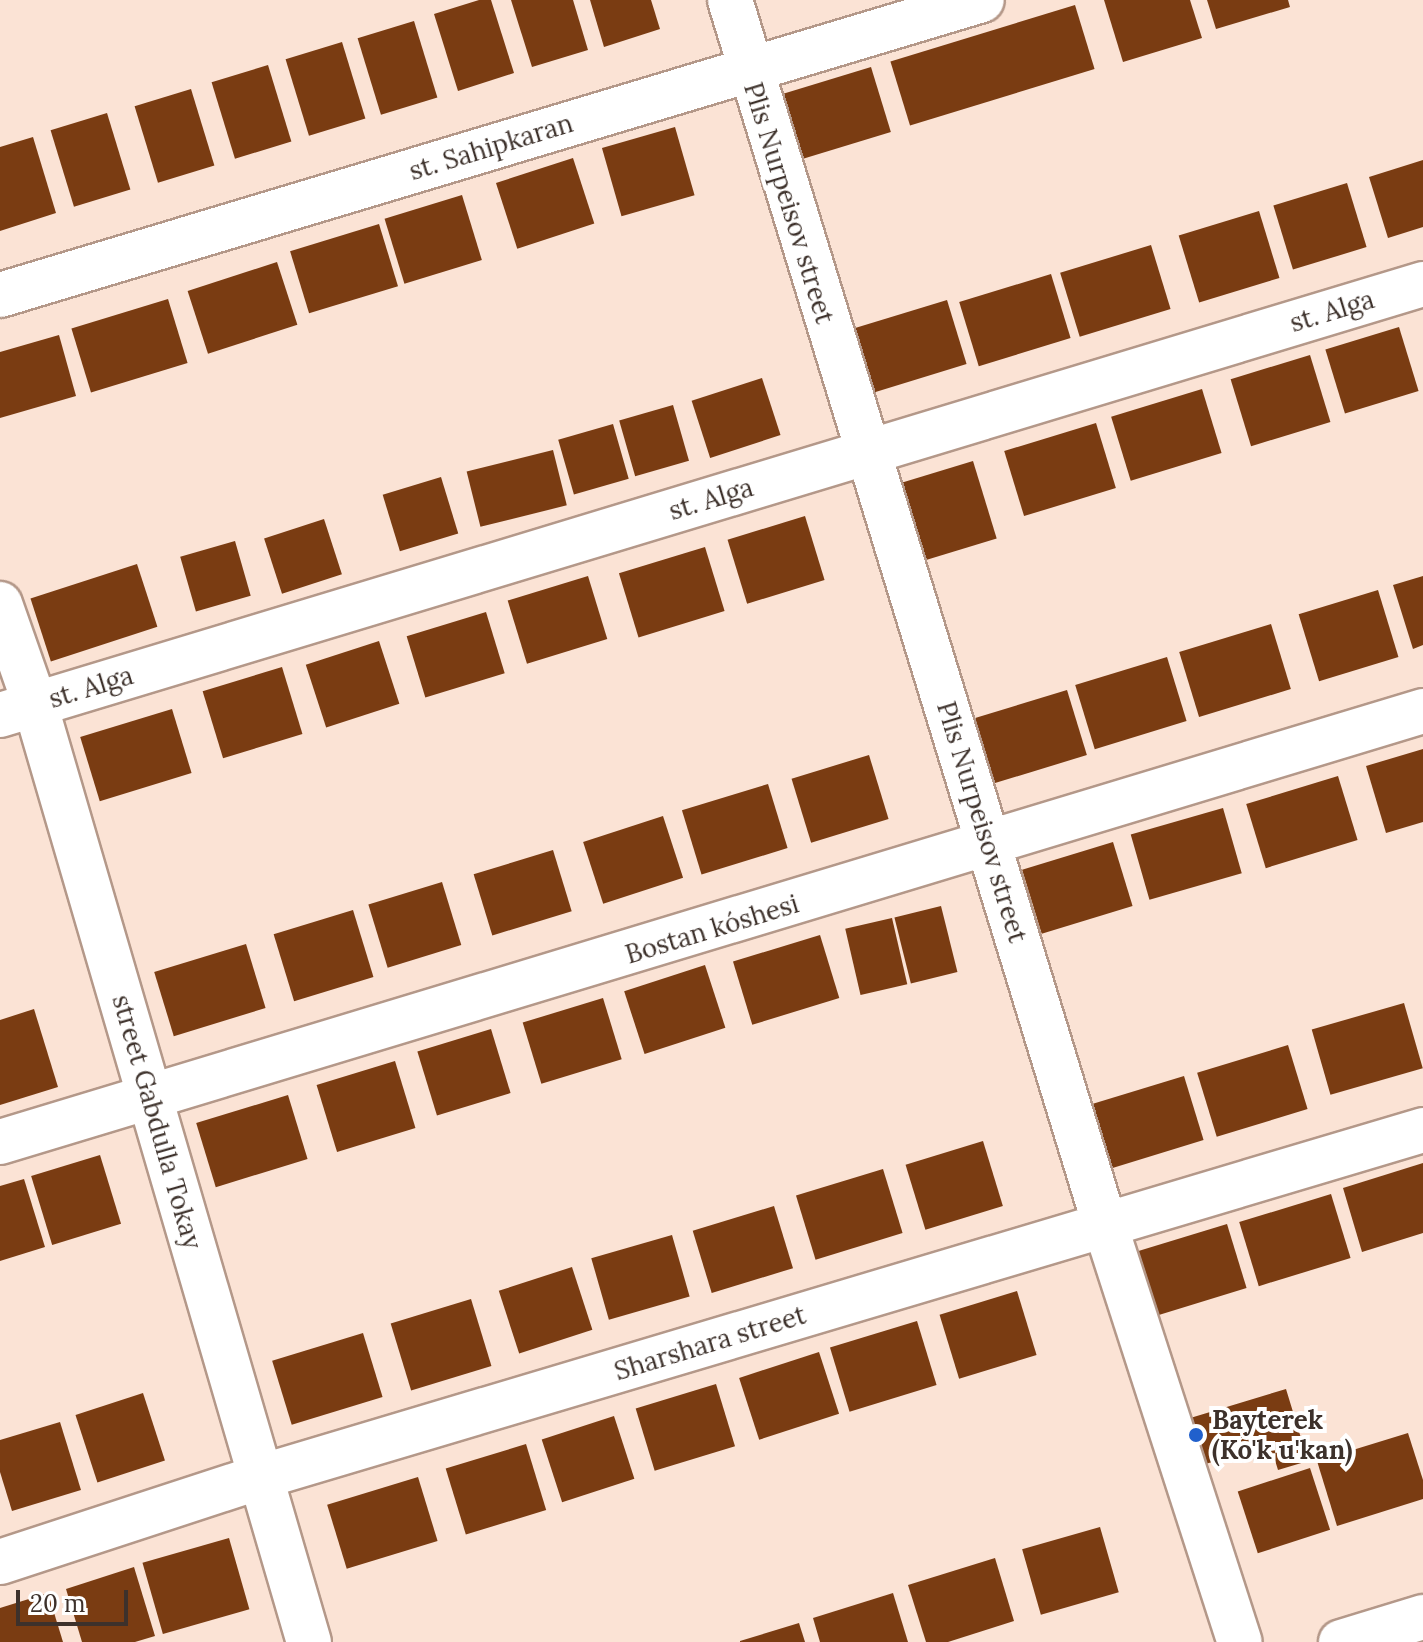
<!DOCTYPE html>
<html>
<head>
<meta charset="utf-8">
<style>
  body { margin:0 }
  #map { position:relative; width:1423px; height:1642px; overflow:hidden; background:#fbe3d5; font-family:Lora,serif }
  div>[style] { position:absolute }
  .building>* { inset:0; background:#7a3c12; transform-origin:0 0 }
  .roads { filter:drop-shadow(2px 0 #b49889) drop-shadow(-2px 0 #b49889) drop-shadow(0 2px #b49889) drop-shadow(0 -2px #b49889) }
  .minor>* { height:44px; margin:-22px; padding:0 22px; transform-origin:22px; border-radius:22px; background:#fff }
  .dots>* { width:22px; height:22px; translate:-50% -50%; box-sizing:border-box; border:4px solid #fff; border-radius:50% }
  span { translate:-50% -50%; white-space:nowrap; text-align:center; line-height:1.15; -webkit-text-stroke:8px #fff; paint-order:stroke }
  .street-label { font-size:26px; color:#3d312b }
  .poi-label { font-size:26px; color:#3d312b; font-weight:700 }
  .left { translate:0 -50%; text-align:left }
  .scale { position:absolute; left:16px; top:1590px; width:112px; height:36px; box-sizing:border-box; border:4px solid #3d312b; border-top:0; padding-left:10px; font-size:24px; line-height:28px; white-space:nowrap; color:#3d312b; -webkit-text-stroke:6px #fff; paint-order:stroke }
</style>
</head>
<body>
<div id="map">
  <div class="building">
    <div style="clip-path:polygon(479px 0,491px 0,514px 73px,458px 91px,434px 14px)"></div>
    <div style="clip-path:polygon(511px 0,573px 0,588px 50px,532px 67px)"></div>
    <div style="clip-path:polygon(590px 0,651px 0,660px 29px,604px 47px)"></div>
    <div style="clip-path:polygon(1104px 0,1190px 0,1202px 38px,1123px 62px)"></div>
    <div style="clip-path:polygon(1207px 0,1288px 0,1290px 7px,1216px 29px)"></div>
    <div style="left:1075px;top:5px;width:67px;height:193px;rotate:73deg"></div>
    <div style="left:414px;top:21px;width:80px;height:59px;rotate:73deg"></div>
    <div style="left:342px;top:42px;width:80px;height:59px;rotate:73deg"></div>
    <div style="left:268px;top:65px;width:80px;height:59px;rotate:73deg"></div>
    <div style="left:871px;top:67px;width:68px;height:96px;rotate:73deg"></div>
    <div style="left:191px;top:89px;width:80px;height:59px;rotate:73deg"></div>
    <div style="left:107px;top:113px;width:80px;height:59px;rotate:73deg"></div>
    <div style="left:675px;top:127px;width:71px;height:76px;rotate:74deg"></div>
    <div style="clip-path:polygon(33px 137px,56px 213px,0 231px,0 147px)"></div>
    <div style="left:573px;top:158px;width:69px;height:81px;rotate:72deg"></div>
    <div style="clip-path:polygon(1423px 160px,1423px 227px,1388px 238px,1369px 177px)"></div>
    <div style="left:1347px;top:183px;width:67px;height:77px;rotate:73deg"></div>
    <div style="left:462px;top:195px;width:68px;height:81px;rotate:73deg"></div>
    <div style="left:1259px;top:211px;width:70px;height:84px;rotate:73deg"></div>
    <div style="left:379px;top:224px;width:65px;height:93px;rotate:73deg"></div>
    <div style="left:1151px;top:245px;width:67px;height:95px;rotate:73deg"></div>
    <div style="left:277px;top:262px;width:66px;height:94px;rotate:72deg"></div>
    <div style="left:1051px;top:274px;width:67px;height:96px;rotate:73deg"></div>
    <div style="left:168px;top:299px;width:67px;height:101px;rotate:73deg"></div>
    <div style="left:947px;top:300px;width:67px;height:96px;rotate:73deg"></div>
    <div style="left:1399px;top:327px;width:67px;height:77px;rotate:73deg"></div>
    <div style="clip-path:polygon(59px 335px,76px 396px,0 418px,0 352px)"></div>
    <div style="left:1310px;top:355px;width:70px;height:83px;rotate:73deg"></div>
    <div style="left:762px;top:378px;width:60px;height:74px;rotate:72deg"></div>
    <div style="left:1202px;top:389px;width:67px;height:95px;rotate:73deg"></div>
    <div style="left:673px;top:405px;width:58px;height:56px;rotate:74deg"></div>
    <div style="left:1096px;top:423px;width:68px;height:96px;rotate:73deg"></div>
    <div style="left:613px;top:424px;width:57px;height:57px;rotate:74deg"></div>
    <div style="left:553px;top:450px;width:57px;height:89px;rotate:76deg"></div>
    <div style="left:973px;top:461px;width:81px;height:79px;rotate:73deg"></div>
    <div style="left:441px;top:477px;width:59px;height:61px;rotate:73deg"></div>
    <div style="left:805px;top:516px;width:67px;height:81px;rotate:73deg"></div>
    <div style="left:324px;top:519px;width:58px;height:63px;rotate:72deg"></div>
    <div style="left:235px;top:541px;width:57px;height:57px;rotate:74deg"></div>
    <div style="left:705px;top:547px;width:67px;height:90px;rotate:73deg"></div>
    <div style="left:137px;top:564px;width:66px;height:112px;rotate:72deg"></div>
    <div style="left:588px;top:576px;width:66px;height:84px;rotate:73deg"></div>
    <div style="clip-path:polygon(1423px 576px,1423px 645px,1413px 649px,1393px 585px)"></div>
    <div style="left:1378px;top:590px;width:70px;height:83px;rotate:73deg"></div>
    <div style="left:486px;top:612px;width:64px;height:83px;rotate:73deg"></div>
    <div style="left:1271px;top:624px;width:68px;height:96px;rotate:73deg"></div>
    <div style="left:379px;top:641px;width:66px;height:77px;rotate:72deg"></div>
    <div style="left:1167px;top:657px;width:67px;height:96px;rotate:73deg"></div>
    <div style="left:282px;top:667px;width:70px;height:83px;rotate:73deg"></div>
    <div style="left:1067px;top:690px;width:68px;height:96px;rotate:73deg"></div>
    <div style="left:172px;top:709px;width:67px;height:96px;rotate:73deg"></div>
    <div style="clip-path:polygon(1423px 749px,1423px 822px,1386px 833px,1366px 766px)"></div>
    <div style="left:869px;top:755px;width:67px;height:81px;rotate:73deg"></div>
    <div style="left:1338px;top:776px;width:67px;height:96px;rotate:73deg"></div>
    <div style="left:768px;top:784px;width:67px;height:90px;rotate:73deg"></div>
    <div style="left:1223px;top:808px;width:68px;height:96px;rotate:74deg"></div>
    <div style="left:663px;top:816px;width:65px;height:84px;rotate:72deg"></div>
    <div style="left:1113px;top:842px;width:67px;height:95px;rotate:73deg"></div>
    <div style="left:553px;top:850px;width:64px;height:83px;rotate:73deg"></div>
    <div style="left:442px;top:882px;width:66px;height:77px;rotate:73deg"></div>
    <div style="left:941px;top:906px;width:68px;height:48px;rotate:76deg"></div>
    <div style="left:353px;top:910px;width:70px;height:83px;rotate:73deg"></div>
    <div style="left:892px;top:918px;width:68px;height:48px;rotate:77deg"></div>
    <div style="left:820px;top:935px;width:66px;height:91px;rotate:73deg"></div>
    <div style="left:246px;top:944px;width:67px;height:96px;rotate:73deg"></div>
    <div style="left:705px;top:965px;width:66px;height:85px;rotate:72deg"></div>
    <div style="left:603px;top:998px;width:64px;height:84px;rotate:73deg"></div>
    <div style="left:1404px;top:1003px;width:68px;height:96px;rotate:74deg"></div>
    <div style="clip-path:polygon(34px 1009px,58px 1087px,0 1105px,0 1020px)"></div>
    <div style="left:491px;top:1029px;width:67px;height:77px;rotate:73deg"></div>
    <div style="left:1288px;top:1045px;width:67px;height:95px;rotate:73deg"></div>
    <div style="left:395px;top:1061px;width:70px;height:82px;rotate:73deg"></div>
    <div style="left:1184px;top:1076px;width:67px;height:96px;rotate:73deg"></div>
    <div style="left:288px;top:1095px;width:67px;height:96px;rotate:73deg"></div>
    <div style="left:983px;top:1141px;width:68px;height:81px;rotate:73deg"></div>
    <div style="left:100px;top:1155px;width:72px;height:72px;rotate:73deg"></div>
    <div style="clip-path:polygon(1423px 1163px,1423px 1233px,1362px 1252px,1343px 1188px)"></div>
    <div style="left:883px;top:1169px;width:67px;height:91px;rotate:73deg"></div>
    <div style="clip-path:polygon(24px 1179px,45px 1247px,0 1261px,0 1186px)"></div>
    <div style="left:1331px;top:1194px;width:67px;height:96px;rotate:73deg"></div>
    <div style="left:774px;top:1206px;width:65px;height:85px;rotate:73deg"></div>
    <div style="left:1227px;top:1224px;width:67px;height:96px;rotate:73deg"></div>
    <div style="left:672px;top:1235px;width:64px;height:84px;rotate:74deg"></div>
    <div style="left:572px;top:1267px;width:66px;height:77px;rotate:72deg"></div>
    <div style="left:1017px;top:1291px;width:67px;height:81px;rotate:73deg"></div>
    <div style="left:471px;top:1299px;width:70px;height:84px;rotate:73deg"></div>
    <div style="left:917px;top:1321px;width:67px;height:91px;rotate:73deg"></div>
    <div style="left:363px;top:1333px;width:67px;height:95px;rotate:73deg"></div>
    <div style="left:819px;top:1352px;width:65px;height:84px;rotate:72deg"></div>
    <div style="left:716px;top:1384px;width:65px;height:84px;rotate:73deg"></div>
    <div style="clip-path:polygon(1286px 1389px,1308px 1461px,1278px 1470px,1274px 1457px,1254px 1463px,1250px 1451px,1202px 1465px,1187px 1419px)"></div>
    <div style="left:143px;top:1393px;width:71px;height:71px;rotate:72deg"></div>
    <div style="left:614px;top:1416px;width:66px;height:76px;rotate:72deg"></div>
    <div style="clip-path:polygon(60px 1422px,81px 1490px,12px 1511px,0 1472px,0 1440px)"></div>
    <div style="clip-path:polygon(1408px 1433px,1423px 1480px,1423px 1499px,1337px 1526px,1317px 1461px)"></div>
    <div style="left:526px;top:1444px;width:69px;height:84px;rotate:73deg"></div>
    <div style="left:1310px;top:1468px;width:65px;height:76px;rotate:72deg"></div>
    <div style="left:418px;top:1477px;width:67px;height:95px;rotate:73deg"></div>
    <div style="left:1100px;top:1527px;width:68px;height:81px;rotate:74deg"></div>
    <div style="left:229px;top:1538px;width:74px;height:90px;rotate:74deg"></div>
    <div style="clip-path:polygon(995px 1558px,1014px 1621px,948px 1642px,926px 1642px,908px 1585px)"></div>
    <div style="clip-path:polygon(134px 1567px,155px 1636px,135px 1642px,82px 1642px,66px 1589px)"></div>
    <div style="clip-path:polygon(48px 1593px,63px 1642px,0 1642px,0 1608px)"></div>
    <div style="clip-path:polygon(893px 1593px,908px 1642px,820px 1642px,813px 1618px)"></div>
    <div style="clip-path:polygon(799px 1623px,805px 1642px,740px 1642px,740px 1641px)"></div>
  </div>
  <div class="roads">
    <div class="minor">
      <div style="left:730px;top:0;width:1281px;rotate:72.98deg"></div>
      <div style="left:1105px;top:1225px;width:438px;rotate:72.1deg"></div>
      <div style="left:0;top:295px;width:1025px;rotate:-16.72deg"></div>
      <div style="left:0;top:604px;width:106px;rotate:70.7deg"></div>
      <div style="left:35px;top:704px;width:977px;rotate:73.72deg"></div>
      <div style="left:0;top:715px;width:1487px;rotate:-16.85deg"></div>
      <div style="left:0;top:1142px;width:1487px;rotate:-16.85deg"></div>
      <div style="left:0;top:1562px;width:274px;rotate:-18.1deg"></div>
      <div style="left:260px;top:1477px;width:1214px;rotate:-16.61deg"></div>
      <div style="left:1341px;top:1642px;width:86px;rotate:-17deg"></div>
    </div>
  </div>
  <div class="dots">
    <div style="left:1196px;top:1435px;background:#2160cc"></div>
  </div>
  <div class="street-label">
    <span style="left:491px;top:147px;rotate:-17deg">st. Sahipkaran</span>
    <span style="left:789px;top:203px;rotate:73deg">Plis Nurpeisov street</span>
    <span style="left:1332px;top:311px;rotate:-17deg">st. Alga</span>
    <span style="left:711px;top:499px;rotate:-17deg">st. Alga</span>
    <span style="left:91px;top:687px;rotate:-17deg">st. Alga</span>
    <span style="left:982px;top:822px;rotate:73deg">Plis Nurpeisov street</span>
    <span style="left:712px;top:929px;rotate:-17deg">Bostan kóshesi</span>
    <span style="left:157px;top:1122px;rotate:74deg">street Gabdulla Tokay</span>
    <span style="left:710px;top:1343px;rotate:-17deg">Sharshara street</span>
  </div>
  <div class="poi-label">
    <span class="left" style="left:1212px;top:1435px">Bayterek<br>(Ko'k u'kan)</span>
  </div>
  <div class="scale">20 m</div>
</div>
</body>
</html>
